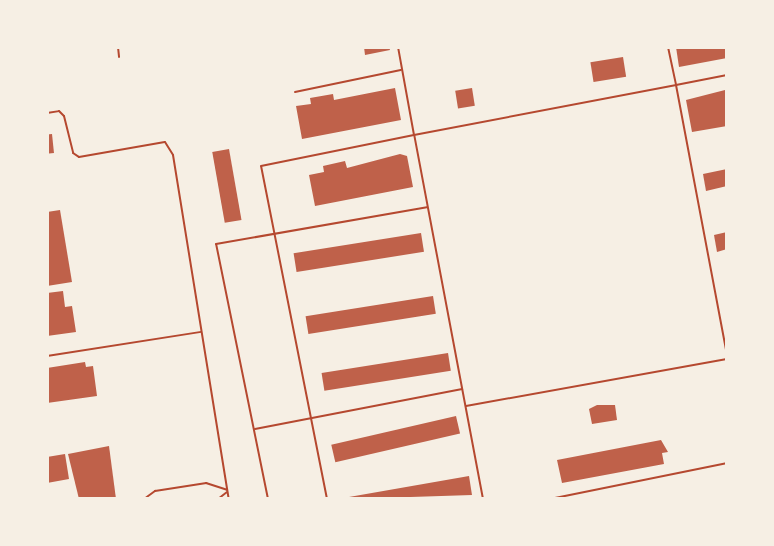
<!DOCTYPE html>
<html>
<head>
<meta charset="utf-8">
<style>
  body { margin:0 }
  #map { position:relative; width:774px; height:546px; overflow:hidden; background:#f6efe4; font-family:"Noto Sans",sans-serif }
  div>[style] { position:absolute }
  .building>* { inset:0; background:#bf614a; transform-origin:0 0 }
  .service>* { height:2px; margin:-1px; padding:0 1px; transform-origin:1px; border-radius:1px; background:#b5482f }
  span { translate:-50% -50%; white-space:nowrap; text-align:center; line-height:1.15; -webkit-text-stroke:6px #f6efe4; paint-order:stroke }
  .frame { position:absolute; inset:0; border:49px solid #f6efe4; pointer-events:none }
</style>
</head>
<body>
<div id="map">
  <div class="building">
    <div style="clip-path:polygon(364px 47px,389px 47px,390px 50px,365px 55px)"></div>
    <div style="clip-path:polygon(676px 47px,727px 47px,727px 58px,679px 67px)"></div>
    <div style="left:623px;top:57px;width:20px;height:33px;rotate:81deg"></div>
    <div style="clip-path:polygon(395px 88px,401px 120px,302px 139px,296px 106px,311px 104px,310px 98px,333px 94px,334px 100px)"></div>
    <div style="left:472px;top:88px;width:18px;height:17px;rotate:81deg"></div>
    <div style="clip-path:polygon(725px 90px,727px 126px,692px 132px,686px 100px)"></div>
    <div style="left:52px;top:134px;width:19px;height:5px;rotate:84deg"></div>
    <div style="left:229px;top:149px;width:72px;height:17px;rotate:80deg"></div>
    <div style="clip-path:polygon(400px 154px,407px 156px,413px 187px,315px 206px,309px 175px,324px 172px,323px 166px,345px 161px,347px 168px)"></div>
    <div style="clip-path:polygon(727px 169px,727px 186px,706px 191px,703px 174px)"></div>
    <div style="clip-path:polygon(60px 210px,72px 282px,47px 286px,47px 212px)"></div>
    <div style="clip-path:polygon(727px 232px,727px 249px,717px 252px,714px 235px)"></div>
    <div style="left:421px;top:233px;width:19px;height:129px;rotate:81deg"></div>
    <div style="clip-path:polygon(63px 291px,65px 307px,72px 306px,76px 332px,47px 336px,47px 293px)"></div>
    <div style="left:433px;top:296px;width:18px;height:129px;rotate:81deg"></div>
    <div style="left:448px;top:353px;width:18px;height:128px;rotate:81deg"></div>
    <div style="clip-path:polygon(85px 362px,86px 367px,93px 366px,97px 396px,47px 403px,47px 368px)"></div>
    <div style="clip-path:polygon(597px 405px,615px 405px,617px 420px,592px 424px,589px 409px)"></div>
    <div style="left:456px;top:416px;width:18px;height:128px;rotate:77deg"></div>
    <div style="clip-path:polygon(661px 440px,668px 452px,662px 453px,664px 464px,562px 483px,557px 460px)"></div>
    <div style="clip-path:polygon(109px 446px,116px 499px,79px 499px,68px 454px)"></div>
    <div style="clip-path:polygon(65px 454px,69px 479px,47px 483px,47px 457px)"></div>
    <div style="clip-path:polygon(469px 476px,472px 495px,349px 499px,349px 497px)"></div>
  </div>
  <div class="service">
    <div style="left:118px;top:47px;width:10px;rotate:84deg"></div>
    <div style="left:668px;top:47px;width:39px;rotate:78deg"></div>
    <div style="left:676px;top:85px;width:52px;rotate:-11.1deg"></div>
    <div style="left:295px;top:92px;width:108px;rotate:-11.7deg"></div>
    <div style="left:47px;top:113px;width:12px;rotate:-9deg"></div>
    <div style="left:59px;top:111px;width:7px;rotate:45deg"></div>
    <div style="left:64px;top:116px;width:38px;rotate:76deg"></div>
    <div style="left:73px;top:153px;width:7px;rotate:34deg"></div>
    <div style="left:79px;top:157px;width:87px;rotate:-9.9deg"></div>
    <div style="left:165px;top:142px;width:15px;rotate:58deg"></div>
    <div style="left:173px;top:155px;width:349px;rotate:80.8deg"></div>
    <div style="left:47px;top:356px;width:156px;rotate:-8.9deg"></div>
    <div style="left:466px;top:406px;width:265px;rotate:-10.2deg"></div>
    <div style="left:255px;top:429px;width:211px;rotate:-10.9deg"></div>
    <div style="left:144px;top:499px;width:14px;rotate:-36deg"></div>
    <div style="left:155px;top:491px;width:52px;rotate:-8.9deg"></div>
    <div style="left:206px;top:483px;width:22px;rotate:18deg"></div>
    <div style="left:218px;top:499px;width:11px;rotate:-38deg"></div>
    <div style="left:268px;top:499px;width:260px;rotate:-101.5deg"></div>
    <div style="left:216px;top:244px;width:214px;rotate:-9.9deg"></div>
    <div style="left:327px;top:499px;width:339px;rotate:-101.2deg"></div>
    <div style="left:261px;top:166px;width:156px;rotate:-11.5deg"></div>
    <div style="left:414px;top:135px;width:89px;rotate:-100.3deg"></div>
    <div style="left:483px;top:499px;width:370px;rotate:-100.7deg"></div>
    <div style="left:414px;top:135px;width:267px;rotate:-10.8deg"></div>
    <div style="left:676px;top:85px;width:275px;rotate:79.3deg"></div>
    <div style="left:550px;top:499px;width:181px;rotate:-11.5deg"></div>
  </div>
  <div class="frame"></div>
</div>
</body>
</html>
